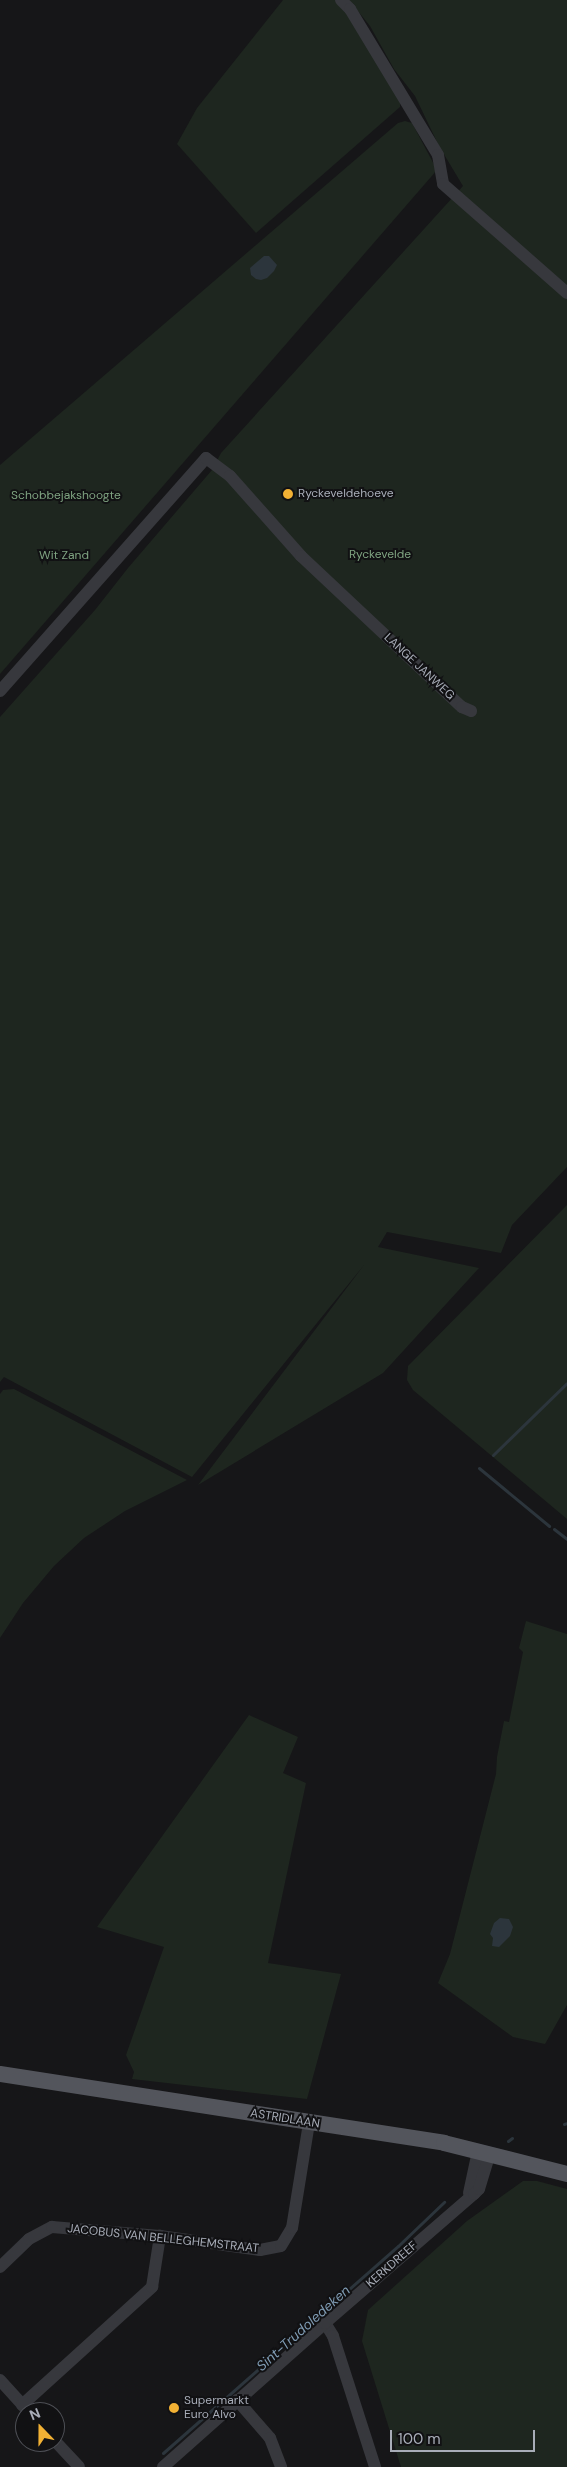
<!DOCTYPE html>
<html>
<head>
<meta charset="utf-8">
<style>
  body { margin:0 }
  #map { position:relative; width:567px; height:2467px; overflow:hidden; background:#161618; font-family:"DM Sans",sans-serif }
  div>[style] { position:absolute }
  .green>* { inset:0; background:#1e261f }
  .water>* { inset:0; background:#2c353c }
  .stream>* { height:3px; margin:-1.5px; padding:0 1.5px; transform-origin:1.5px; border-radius:1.5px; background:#2c353c }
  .minor>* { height:12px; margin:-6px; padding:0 6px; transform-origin:6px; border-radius:6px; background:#37383d }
  .major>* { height:16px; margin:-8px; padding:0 8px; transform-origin:8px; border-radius:8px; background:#53555c }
  .dots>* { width:14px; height:14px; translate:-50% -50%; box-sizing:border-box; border:2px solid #111113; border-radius:50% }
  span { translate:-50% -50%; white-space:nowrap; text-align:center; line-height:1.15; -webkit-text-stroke:4px #111113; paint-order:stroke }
  .poi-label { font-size:12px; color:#a8adb8 }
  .left { translate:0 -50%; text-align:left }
  .park-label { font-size:12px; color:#7fa381 }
  .street-label { font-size:12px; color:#a8adb8 }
  .water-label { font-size:14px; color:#7f9bb3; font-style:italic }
  .north { position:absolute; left:15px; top:2402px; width:50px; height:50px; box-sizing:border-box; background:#111113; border:1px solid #4d4f55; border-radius:50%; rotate:338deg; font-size:14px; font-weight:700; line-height:20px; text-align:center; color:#a8adb8 }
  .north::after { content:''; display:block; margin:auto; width:18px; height:22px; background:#f2b134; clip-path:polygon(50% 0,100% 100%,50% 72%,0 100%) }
  .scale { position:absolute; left:390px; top:2430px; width:145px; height:22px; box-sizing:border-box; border:2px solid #a8adb8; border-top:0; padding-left:6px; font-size:15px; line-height:18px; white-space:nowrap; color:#a8adb8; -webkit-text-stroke:4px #111113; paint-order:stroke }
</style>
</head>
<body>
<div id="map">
  <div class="green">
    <div style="clip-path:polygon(283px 0,337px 0,346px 8px,400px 97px,400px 107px,256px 233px,177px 144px,197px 108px)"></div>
    <div style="clip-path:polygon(349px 0,567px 0,567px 1167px,512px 1225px,501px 1253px,387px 1232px,378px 1247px,479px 1268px,383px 1373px,198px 1485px,364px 1265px,192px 1477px,4px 1377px,0 1382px,0 717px,95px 610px,128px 568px,212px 470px,221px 453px,463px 186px,439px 146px,415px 96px,394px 69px,370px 26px)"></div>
    <div style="clip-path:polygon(405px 121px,412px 123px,437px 170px,0 674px,0 465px,398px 123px)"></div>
    <div style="clip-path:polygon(567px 1205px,567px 1519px,413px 1390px,407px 1380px,408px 1366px)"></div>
    <div style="clip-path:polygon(14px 1389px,187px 1480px,125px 1511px,84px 1538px,54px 1566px,23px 1603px,0 1638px,0 1394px,3px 1390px)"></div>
    <div style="clip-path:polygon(526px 1621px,567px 1634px,567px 2005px,545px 2044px,513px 2037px,438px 1983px,450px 1954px,496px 1774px,497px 1757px,504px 1721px,509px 1722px,523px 1652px,519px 1648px)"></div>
    <div style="clip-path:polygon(249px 1715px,298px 1737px,283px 1773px,306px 1783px,268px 1963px,341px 1974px,307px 2099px,132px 2079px,134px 2072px,126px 2055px,164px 1947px,97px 1927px)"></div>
    <div style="clip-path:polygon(523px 2181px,537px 2181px,567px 2189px,567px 2467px,401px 2467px,362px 2341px,368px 2310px,467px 2221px)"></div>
  </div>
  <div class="water">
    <div style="clip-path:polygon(269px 256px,277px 265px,274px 271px,267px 278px,261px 280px,256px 279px,251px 275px,250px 268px,264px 256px)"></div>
    <div style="clip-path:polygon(500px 1918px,509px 1919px,513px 1927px,510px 1936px,499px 1947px,492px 1946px,493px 1938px,490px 1934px,494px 1923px)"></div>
  </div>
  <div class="stream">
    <div style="left:493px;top:1455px;width:103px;rotate:-44.2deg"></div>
    <div style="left:479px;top:1468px;width:91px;rotate:39.6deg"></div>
    <div style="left:554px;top:1529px;width:16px;rotate:38deg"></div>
    <div style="left:564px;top:2124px;width:3px;rotate:-18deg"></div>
    <div style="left:508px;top:2141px;width:5px;rotate:-37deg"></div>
    <div style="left:163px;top:2453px;width:313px;rotate:-41.4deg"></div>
    <div style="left:398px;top:2246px;width:64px;rotate:-43.7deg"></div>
  </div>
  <div class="minor">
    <div style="left:341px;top:0;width:13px;rotate:45deg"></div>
    <div style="left:350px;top:9px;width:170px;rotate:58.9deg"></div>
    <div style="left:438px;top:155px;width:29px;rotate:80deg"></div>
    <div style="left:443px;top:184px;width:165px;rotate:41.3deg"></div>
    <div style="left:0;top:691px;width:311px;rotate:-48.5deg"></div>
    <div style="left:206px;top:458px;width:30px;rotate:37deg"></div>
    <div style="left:230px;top:476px;width:107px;rotate:48.4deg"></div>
    <div style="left:301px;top:556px;width:221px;rotate:43.2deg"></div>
    <div style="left:462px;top:707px;width:10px;rotate:24deg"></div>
    <div style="left:469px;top:2193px;width:43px;rotate:-77.9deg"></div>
    <div style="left:0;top:2267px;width:40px;rotate:-44deg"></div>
    <div style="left:29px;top:2239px;width:26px;rotate:-28deg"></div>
    <div style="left:52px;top:2227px;width:108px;rotate:4.8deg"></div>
    <div style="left:160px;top:2236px;width:101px;rotate:8deg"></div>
    <div style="left:260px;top:2250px;width:21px;rotate:-11deg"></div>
    <div style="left:281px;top:2246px;width:21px;rotate:-59deg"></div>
    <div style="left:292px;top:2228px;width:106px;rotate:-80.8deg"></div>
    <div style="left:325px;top:2323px;width:15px;rotate:58deg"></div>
    <div style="left:333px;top:2336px;width:138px;rotate:72.2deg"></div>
    <div style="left:0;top:2380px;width:43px;rotate:47.8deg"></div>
    <div style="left:237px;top:2400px;width:50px;rotate:49deg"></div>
    <div style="left:270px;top:2438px;width:31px;rotate:69deg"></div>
    <div style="left:22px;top:2405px;width:176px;rotate:-42.2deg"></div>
    <div style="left:152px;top:2287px;width:52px;rotate:-81.1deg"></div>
    <div style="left:55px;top:2441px;width:35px;rotate:47deg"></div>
    <div style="left:163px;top:2467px;width:217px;rotate:-41.6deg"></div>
    <div style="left:325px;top:2323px;width:197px;rotate:-40.9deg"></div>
    <div style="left:474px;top:2194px;width:7px;rotate:-45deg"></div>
    <div style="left:479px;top:2189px;width:37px;rotate:-73deg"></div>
  </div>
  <div class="major">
    <div style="left:0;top:2074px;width:449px;rotate:8.8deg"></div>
    <div style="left:444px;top:2143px;width:127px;rotate:14.1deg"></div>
  </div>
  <div class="dots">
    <div style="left:288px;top:494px;background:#f2b134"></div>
    <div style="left:174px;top:2408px;background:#f2b134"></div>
  </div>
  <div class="poi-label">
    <span class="left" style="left:298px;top:494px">Ryckeveldehoeve</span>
    <span class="left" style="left:184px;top:2408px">Supermarkt<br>Euro Alvo</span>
  </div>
  <div class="park-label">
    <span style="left:66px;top:496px">Schobbejakshoogte</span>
    <span style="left:380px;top:555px">Ryckevelde</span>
    <span style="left:64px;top:556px">Wit Zand</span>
  </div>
  <div class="street-label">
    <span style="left:419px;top:667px;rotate:43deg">LANGE JANWEG</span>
    <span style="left:285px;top:2119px;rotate:9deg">ASTRIDLAAN</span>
    <span style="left:163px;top:2239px;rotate:6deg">JACOBUS VAN BELLEGHEMSTRAAT</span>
    <span style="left:392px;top:2265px;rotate:-41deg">KERKDREEF</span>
  </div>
  <div class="water-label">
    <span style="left:303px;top:2328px;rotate:-42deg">Sint-Trudoledeken</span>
  </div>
  <div class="north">N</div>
  <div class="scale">100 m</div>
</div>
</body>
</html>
